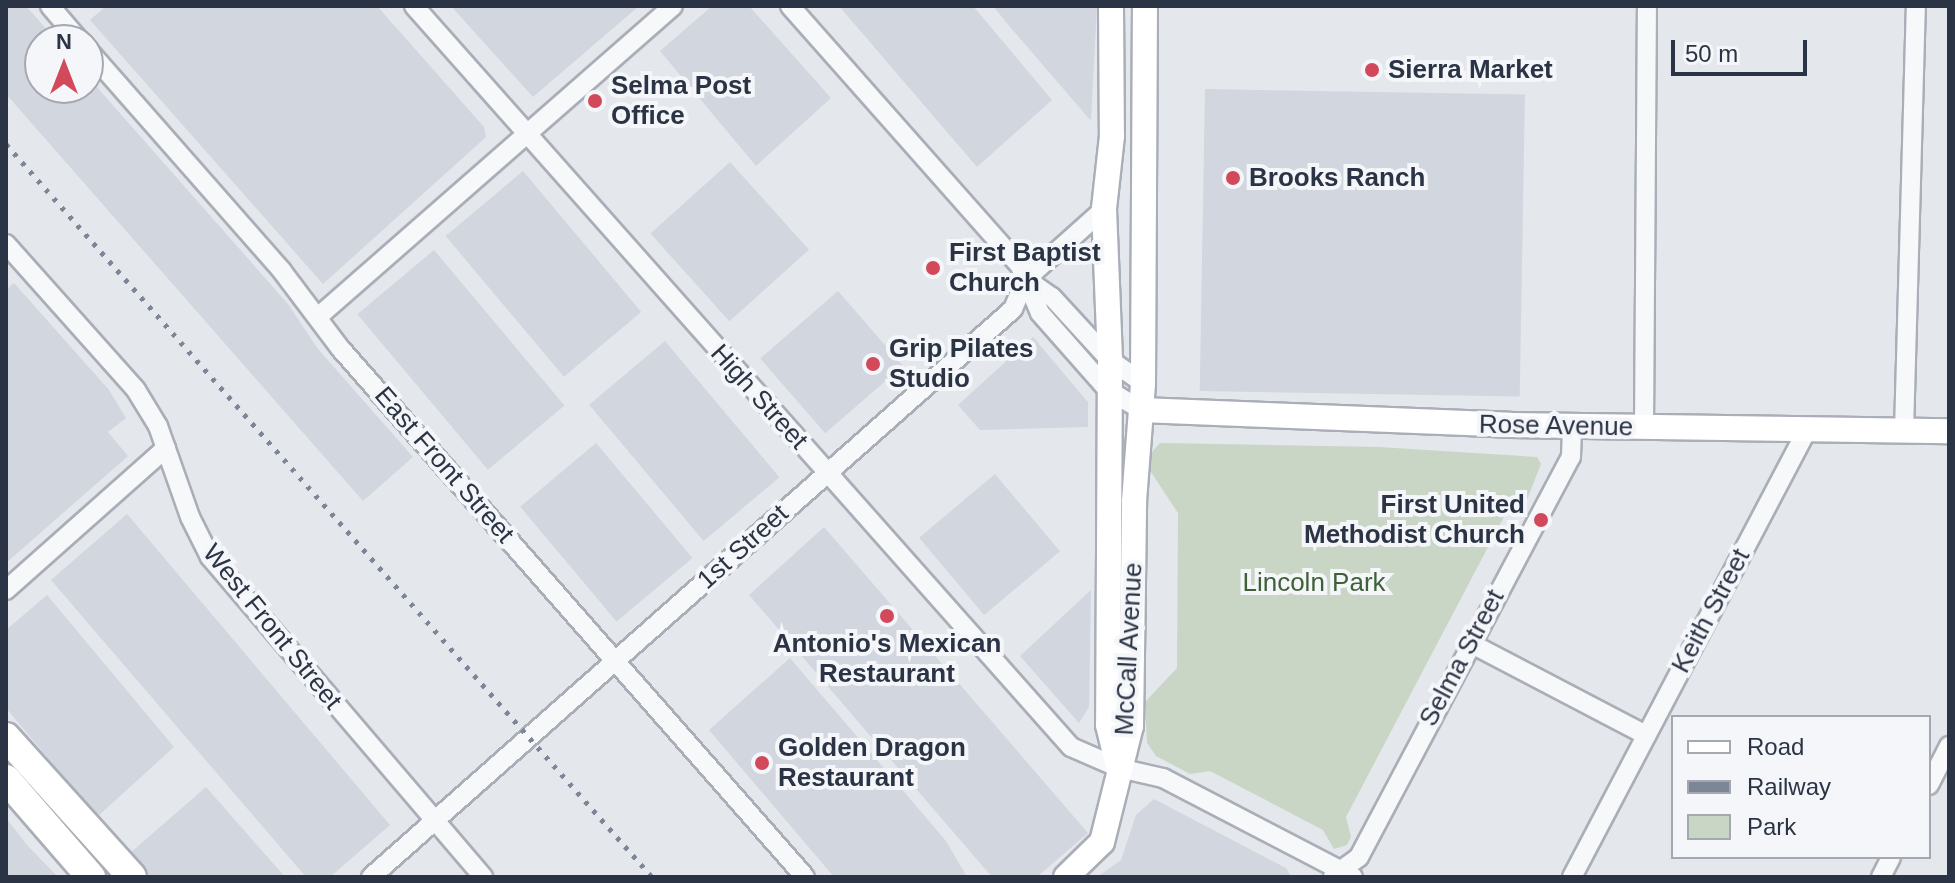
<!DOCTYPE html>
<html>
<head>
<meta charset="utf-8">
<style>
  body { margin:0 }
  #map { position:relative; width:1955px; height:883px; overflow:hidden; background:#e4e7ec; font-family:Arial,sans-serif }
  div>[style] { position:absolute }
  .built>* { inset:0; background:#d2d6de; transform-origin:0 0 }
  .green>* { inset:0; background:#c9d6c5 }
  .roads { filter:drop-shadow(2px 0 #a9aeb7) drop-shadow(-2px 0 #a9aeb7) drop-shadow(0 2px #a9aeb7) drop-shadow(0 -2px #a9aeb7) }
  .street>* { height:18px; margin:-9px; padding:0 9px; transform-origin:9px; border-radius:9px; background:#f7f8fa }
  .secondary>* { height:24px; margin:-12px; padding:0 12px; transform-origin:12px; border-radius:12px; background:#fff }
  .primary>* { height:28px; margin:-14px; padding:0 14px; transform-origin:14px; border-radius:14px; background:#fff }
  .rail>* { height:5px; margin-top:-2.5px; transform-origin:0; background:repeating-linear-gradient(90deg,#7d8696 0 4px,transparent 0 12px) }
  .dots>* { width:22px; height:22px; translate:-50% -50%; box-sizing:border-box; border:4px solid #f4f6f9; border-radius:50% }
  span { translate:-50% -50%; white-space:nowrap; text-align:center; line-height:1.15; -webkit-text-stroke:8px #f4f6f9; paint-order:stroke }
  .poi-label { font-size:26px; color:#2b3445; font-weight:700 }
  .left { translate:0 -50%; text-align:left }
  .right { translate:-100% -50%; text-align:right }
  .street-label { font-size:26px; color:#2b3445 }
  .park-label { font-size:26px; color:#3f6138 }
  .frame { position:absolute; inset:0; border:8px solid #2b3445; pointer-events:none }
  .legend { position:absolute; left:1671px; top:715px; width:260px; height:144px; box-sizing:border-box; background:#f4f6f9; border:2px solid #a4a8b1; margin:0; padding:10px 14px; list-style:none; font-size:24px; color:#2b3445 }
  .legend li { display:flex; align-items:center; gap:16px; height:40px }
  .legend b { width:40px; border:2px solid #a4a8b1 }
  .north { position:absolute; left:24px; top:24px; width:80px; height:80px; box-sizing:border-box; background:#f4f6f9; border:2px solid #a4a8b1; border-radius:50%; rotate:0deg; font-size:22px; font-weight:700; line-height:32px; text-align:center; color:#2b3445 }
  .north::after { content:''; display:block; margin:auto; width:28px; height:36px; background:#d1495b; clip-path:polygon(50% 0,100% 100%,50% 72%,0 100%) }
  .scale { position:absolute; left:1671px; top:40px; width:136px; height:36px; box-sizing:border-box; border:4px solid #2b3445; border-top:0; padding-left:10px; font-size:24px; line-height:28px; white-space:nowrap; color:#2b3445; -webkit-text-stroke:6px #f4f6f9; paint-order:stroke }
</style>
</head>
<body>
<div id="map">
  <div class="built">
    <div style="clip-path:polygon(6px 6px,26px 6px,56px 40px,40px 40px,40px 88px,88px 88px,88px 77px,288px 304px,318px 349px,413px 457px,363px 501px,6px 94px)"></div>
    <div style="clip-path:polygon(106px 6px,377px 6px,484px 127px,486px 137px,323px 284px,90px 20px)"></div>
    <div style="clip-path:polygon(451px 6px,639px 6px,533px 97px)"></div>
    <div style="clip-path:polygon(712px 6px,749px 6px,831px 98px,756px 166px,660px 51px)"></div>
    <div style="clip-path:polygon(839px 6px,973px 6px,1052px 100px,977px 167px)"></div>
    <div style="clip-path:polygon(993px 6px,1097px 6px,1091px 121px,1011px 28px)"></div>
    <div style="left:1205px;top:89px;width:320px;height:302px;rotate:1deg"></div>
    <div style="left:730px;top:162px;width:118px;height:107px;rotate:48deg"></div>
    <div style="left:523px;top:171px;width:184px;height:101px;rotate:50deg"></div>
    <div style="left:434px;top:250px;width:203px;height:100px;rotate:50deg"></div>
    <div style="clip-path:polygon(14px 283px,109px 390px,126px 418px,108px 432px,128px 456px,6px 563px,6px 290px)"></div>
    <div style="left:838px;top:291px;width:99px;height:103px;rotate:49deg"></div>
    <div style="clip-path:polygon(1033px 337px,1088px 402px,1088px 427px,980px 430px,958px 405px)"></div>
    <div style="left:665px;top:341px;width:178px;height:99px;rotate:50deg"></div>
    <div style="left:596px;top:443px;width:150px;height:99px;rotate:50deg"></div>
    <div style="left:995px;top:474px;width:101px;height:99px;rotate:50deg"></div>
    <div style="clip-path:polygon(127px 514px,390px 825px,330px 877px,306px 877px,51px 580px)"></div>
    <div style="clip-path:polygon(824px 527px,1088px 833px,1037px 877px,992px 877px,749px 595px)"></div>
    <div style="clip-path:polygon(1091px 590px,1089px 707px,1079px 723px,1020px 656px)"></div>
    <div style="clip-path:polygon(47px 595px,174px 747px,97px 817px,6px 708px,6px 630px)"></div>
    <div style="clip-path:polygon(790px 658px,946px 841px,967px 877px,834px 877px,709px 730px)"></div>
    <div style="clip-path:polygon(206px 787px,285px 877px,151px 877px,129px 854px)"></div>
    <div style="clip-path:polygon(1154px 799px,1286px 868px,1291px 877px,1097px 877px,1121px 860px,1136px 815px)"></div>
    <div style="clip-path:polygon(6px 818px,27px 845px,58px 877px,6px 877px)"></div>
  </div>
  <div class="green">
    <div style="clip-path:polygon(1160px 443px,1379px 447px,1537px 457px,1541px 464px,1524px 507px,1507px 511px,1346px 817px,1351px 837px,1347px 845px,1334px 849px,1323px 830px,1210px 771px,1190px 774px,1156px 756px,1147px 743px,1145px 702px,1177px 668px,1178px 513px,1149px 469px,1150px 454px)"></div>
  </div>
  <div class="roads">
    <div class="street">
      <div style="left:50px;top:6px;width:45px;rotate:49.5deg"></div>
      <div style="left:414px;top:6px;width:990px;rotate:48.44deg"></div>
      <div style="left:1071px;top:747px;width:52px;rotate:23.6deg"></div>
      <div style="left:1119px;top:768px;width:45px;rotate:12.8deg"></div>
      <div style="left:1163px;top:778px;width:214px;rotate:27.5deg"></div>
      <div style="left:790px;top:6px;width:347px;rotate:48.5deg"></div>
      <div style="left:1020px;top:266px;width:51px;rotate:66.9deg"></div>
      <div style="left:1040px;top:313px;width:103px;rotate:48.6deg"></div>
      <div style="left:1108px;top:390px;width:39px;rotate:31deg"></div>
      <div style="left:88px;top:50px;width:294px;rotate:48.7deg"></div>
      <div style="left:282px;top:271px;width:96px;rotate:53deg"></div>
      <div style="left:340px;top:348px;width:704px;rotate:48.68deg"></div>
      <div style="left:6px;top:244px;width:195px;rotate:48.3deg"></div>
      <div style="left:136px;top:390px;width:42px;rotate:58.6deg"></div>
      <div style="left:158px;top:426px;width:96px;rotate:70.6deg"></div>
      <div style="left:190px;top:517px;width:45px;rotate:63.4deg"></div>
      <div style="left:210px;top:557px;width:421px;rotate:49.5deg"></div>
      <div style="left:1026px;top:279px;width:32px;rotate:35deg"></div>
      <div style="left:1052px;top:297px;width:86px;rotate:47.4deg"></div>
      <div style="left:1110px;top:360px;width:40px;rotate:34.9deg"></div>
      <div style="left:320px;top:315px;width:469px;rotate:-41.2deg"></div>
      <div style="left:1644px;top:428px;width:422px;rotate:-89.6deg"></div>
      <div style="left:1904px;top:431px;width:425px;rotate:-88.4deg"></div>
      <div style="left:6px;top:590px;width:214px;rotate:-41.6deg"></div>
      <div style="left:1470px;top:643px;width:199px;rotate:27.6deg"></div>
      <div style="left:1929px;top:785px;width:44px;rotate:-62.9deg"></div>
      <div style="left:1333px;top:876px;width:32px;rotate:-36deg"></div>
      <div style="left:1359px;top:857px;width:453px;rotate:-62.1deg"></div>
      <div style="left:1571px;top:457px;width:30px;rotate:-88deg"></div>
      <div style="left:371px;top:877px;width:857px;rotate:-41.5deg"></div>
      <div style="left:1013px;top:309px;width:33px;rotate:-67deg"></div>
      <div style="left:1026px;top:279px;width:105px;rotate:-41.9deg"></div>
      <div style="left:1572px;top:877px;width:505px;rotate:-62.27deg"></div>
      <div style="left:1881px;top:877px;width:22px;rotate:-63deg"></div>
    </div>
    <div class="secondary">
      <div style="left:1111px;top:6px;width:130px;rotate:89.6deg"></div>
      <div style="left:1112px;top:136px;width:73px;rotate:96.3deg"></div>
      <div style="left:1104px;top:209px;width:151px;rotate:87.7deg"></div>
      <div style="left:1110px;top:360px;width:365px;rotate:90.3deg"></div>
      <div style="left:1108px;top:725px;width:42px;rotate:76.3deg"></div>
      <div style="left:1141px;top:410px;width:369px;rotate:2.3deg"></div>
      <div style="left:1510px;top:425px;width:439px;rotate:0.8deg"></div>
      <div style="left:1066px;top:877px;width:50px;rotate:-44.2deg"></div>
      <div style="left:1102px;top:842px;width:120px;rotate:-76deg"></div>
      <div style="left:1131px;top:726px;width:225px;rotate:-89.2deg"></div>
      <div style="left:1134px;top:501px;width:118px;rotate:-85.6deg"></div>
      <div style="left:1143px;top:383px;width:377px;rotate:-89.7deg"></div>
    </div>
    <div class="primary">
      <div style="left:6px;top:737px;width:188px;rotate:48deg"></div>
      <div style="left:6px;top:779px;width:130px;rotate:49.1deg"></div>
    </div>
  </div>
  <div class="rail">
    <div style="left:6px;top:144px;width:977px;rotate:48.61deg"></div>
  </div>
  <div class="dots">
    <div style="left:1372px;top:70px;background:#d1495b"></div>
    <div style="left:595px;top:101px;background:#d1495b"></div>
    <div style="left:1233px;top:178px;background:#d1495b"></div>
    <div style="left:933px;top:268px;background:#d1495b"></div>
    <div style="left:873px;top:364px;background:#d1495b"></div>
    <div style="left:1541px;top:520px;background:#d1495b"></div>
    <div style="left:887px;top:616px;background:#d1495b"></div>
    <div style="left:762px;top:763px;background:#d1495b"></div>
  </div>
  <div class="poi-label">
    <span class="left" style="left:1388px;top:70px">Sierra Market</span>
    <span class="left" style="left:611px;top:101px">Selma Post<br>Office</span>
    <span class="left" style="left:1249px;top:178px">Brooks Ranch</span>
    <span class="left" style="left:949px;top:268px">First Baptist<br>Church</span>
    <span class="left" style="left:889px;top:364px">Grip Pilates<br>Studio</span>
    <span class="right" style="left:1525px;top:520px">First United<br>Methodist Church</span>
    <span style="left:887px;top:659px">Antonio's Mexican<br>Restaurant</span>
    <span class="left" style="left:778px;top:763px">Golden Dragon<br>Restaurant</span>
  </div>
  <div class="street-label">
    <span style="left:759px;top:397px;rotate:48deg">High Street</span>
    <span style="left:1556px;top:426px;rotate:1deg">Rose Avenue</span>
    <span style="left:444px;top:465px;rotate:49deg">East Front Street</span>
    <span style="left:743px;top:547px;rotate:-42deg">1st Street</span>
    <span style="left:1711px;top:611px;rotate:-62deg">Keith Street</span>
    <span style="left:272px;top:627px;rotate:51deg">West Front Street</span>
    <span style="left:1129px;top:649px;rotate:-87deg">McCall Avenue</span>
    <span style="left:1462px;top:658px;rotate:-62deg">Selma Street</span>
  </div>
  <div class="park-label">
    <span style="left:1314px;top:583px">Lincoln Park</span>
  </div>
  <div class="frame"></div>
  <ul class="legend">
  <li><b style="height:10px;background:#fff"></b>Road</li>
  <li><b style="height:10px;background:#7d8696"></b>Railway</li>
  <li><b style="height:22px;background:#c9d6c5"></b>Park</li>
  </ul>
  <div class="north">N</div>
  <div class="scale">50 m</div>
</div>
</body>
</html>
